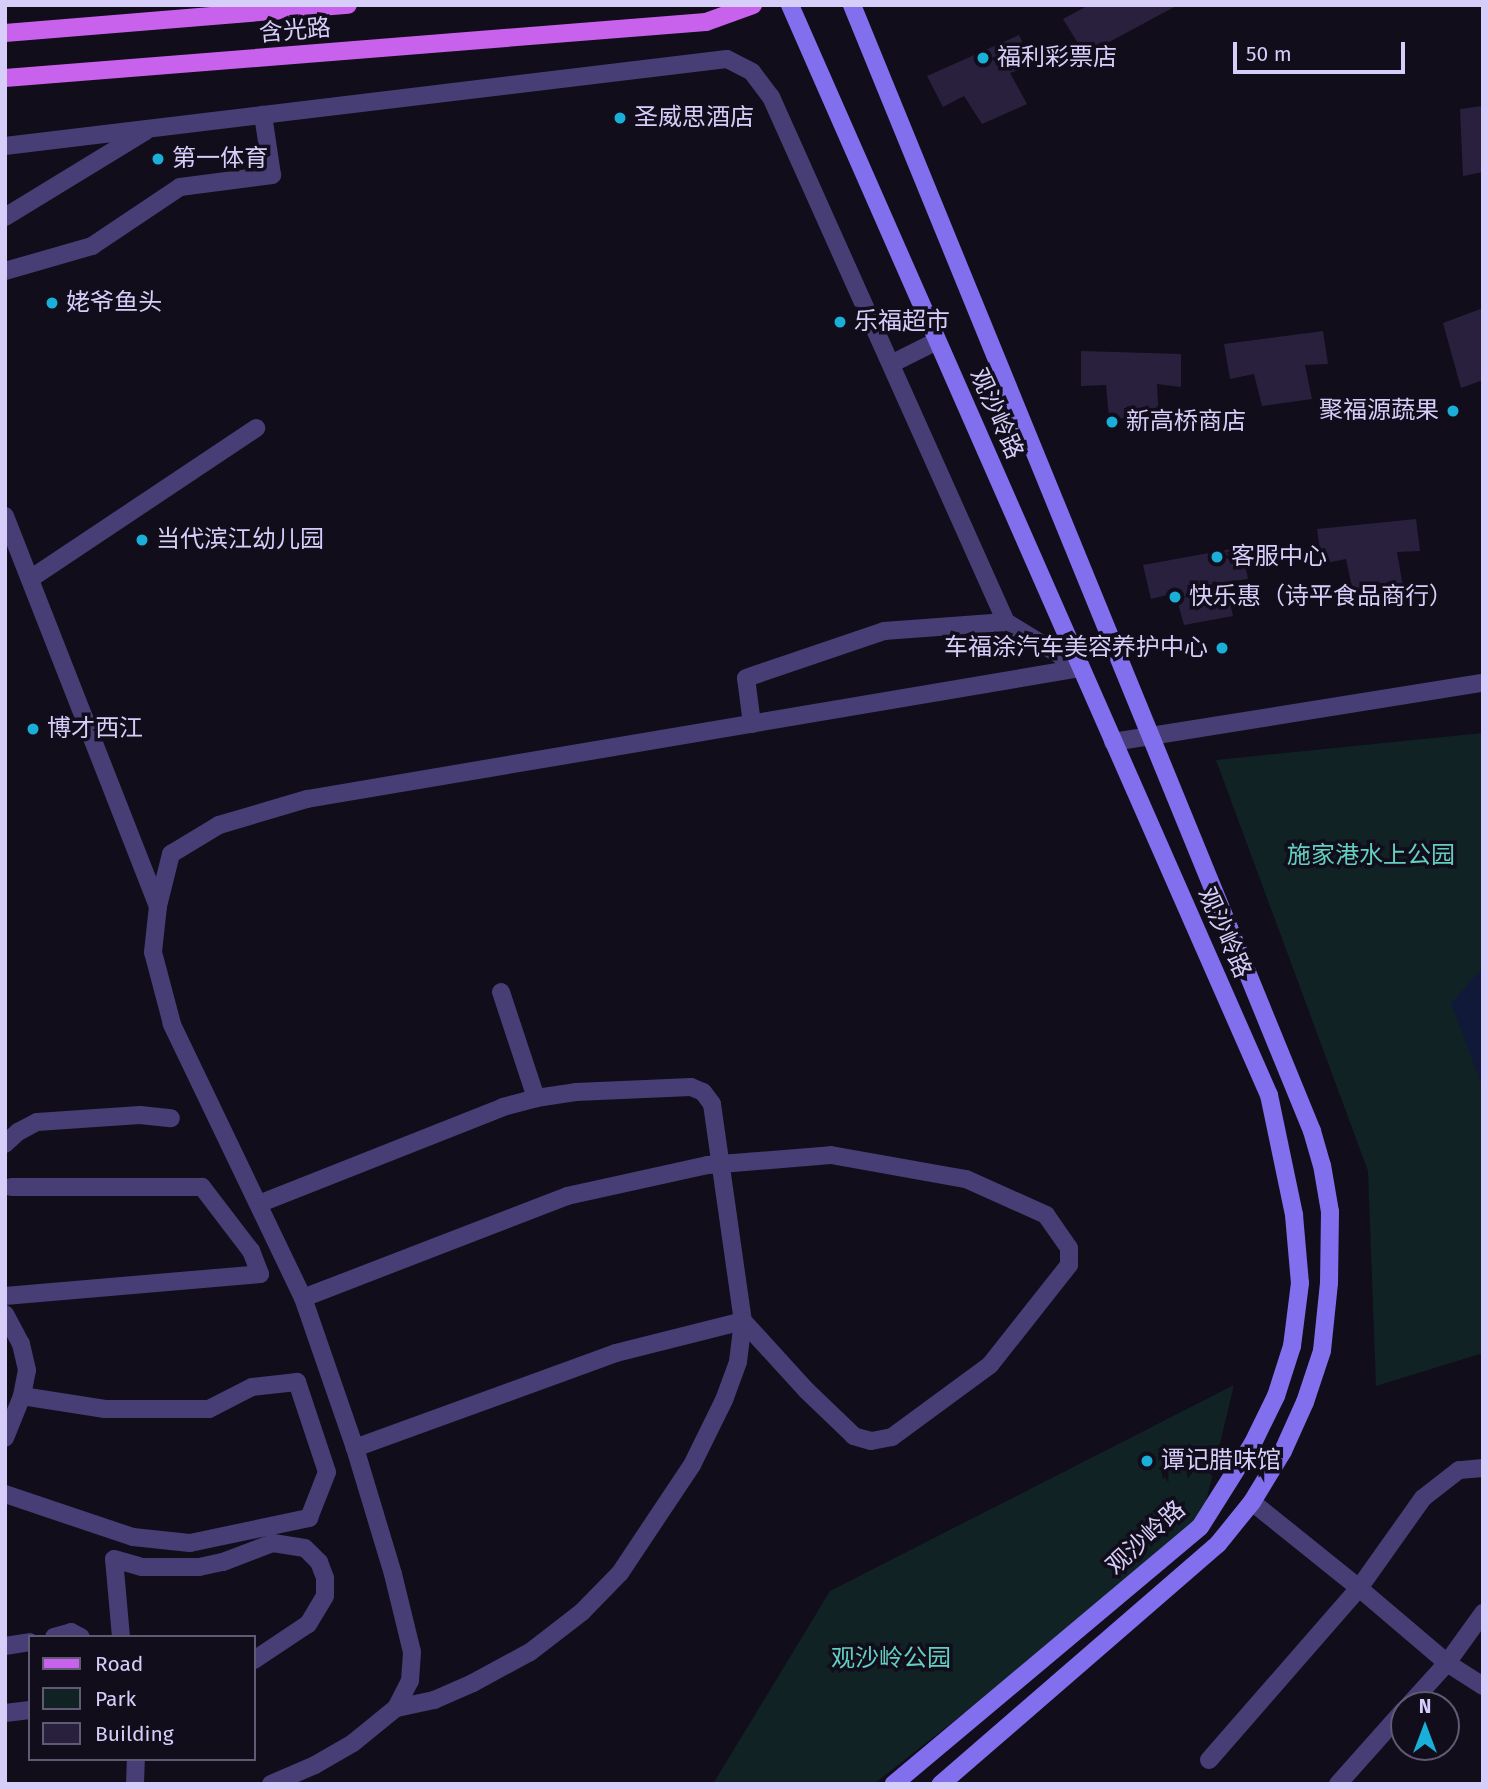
<!DOCTYPE html>
<html>
<head>
<meta charset="utf-8">
<style>
  body { margin:0 }
  #map { position:relative; width:1488px; height:1789px; overflow:hidden; background:#110d1b; font-family:"Fira Sans","Noto Sans SC",sans-serif }
  div>[style] { position:absolute }
  .green>* { inset:0; background:#112224 }
  .water>* { inset:0; background:#101a38 }
  .building>* { inset:0; background:#29203e }
  .minor>* { height:18px; margin:-9px; padding:0 9px; transform-origin:9px; border-radius:9px; background:#463e75 }
  .secondary>* { height:18px; margin:-9px; padding:0 9px; transform-origin:9px; border-radius:9px; background:#816fee }
  .primary>* { height:18px; margin:-9px; padding:0 9px; transform-origin:9px; border-radius:9px; background:#c861ec }
  .dots>* { width:19px; height:19px; translate:-50% -50%; box-sizing:border-box; border:4px solid #110d1b; border-radius:50% }
  span { translate:-50% -50%; white-space:nowrap; text-align:center; line-height:1.15; -webkit-text-stroke:7px #110d1b; paint-order:stroke }
  .street-label { font-size:24px; color:#d7cdf9 }
  .poi-label { font-size:24px; color:#d7cdf9 }
  .left { translate:0 -50%; text-align:left }
  .right { translate:-100% -50%; text-align:right }
  .park-label { font-size:24px; color:#63cfc1 }
  .frame { position:absolute; inset:0; border:7px solid #d7cdf9; pointer-events:none }
  .legend { position:absolute; left:28px; top:1635px; width:228px; height:126px; box-sizing:border-box; background:#110d1b; border:2px solid #605a74; margin:0; padding:9px 12px; list-style:none; font-size:21px; color:#d7cdf9 }
  .legend li { display:flex; align-items:center; gap:14px; height:35px }
  .legend b { width:35px; border:2px solid #605a74 }
  .north { position:absolute; left:1390px; top:1691px; width:70px; height:70px; box-sizing:border-box; background:#110d1b; border:2px solid #605a74; border-radius:50%; rotate:0deg; font-size:19px; font-weight:700; line-height:28px; text-align:center; color:#d7cdf9 }
  .north::after { content:''; display:block; margin:auto; width:24px; height:32px; background:#1aafd8; clip-path:polygon(50% 0,100% 100%,50% 72%,0 100%) }
  .scale { position:absolute; left:1233px; top:42px; width:172px; height:32px; box-sizing:border-box; border:4px solid #d7cdf9; border-top:0; padding-left:9px; font-size:21px; line-height:24px; white-space:nowrap; color:#d7cdf9; -webkit-text-stroke:5px #110d1b; paint-order:stroke }
</style>
</head>
<body>
<div id="map">
  <div class="green">
    <div style="clip-path:polygon(1483px 733px,1483px 1353px,1376px 1386px,1368px 1171px,1216px 760px)"></div>
    <div style="clip-path:polygon(1234px 1385px,1200px 1527px,874px 1784px,713px 1784px,830px 1591px)"></div>
  </div>
  <div class="water">
    <div style="clip-path:polygon(1483px 967px,1483px 1089px,1451px 1003px)"></div>
  </div>
  <div class="building">
    <div style="clip-path:polygon(1089px 5px,1178px 5px,1085px 55px,1063px 19px)"></div>
    <div style="clip-path:polygon(1019px 35px,1033px 65px,1010px 73px,1027px 104px,982px 124px,964px 96px,943px 107px,927px 76px)"></div>
    <div style="clip-path:polygon(1483px 106px,1483px 172px,1463px 176px,1460px 109px)"></div>
    <div style="clip-path:polygon(1483px 308px,1483px 380px,1461px 388px,1443px 323px)"></div>
    <div style="clip-path:polygon(1323px 331px,1328px 364px,1305px 365px,1312px 399px,1262px 406px,1254px 374px,1230px 379px,1224px 344px)"></div>
    <div style="clip-path:polygon(1081px 351px,1181px 354px,1181px 387px,1157px 384px,1159px 419px,1109px 418px,1106px 385px,1081px 386px)"></div>
    <div style="clip-path:polygon(1416px 519px,1420px 551px,1397px 552px,1403px 587px,1353px 592px,1346px 559px,1322px 564px,1317px 529px)"></div>
    <div style="clip-path:polygon(1242px 547px,1248px 579px,1225px 582px,1233px 616px,1184px 625px,1175px 593px,1151px 599px,1143px 565px)"></div>
  </div>
  <div class="minor">
    <div style="left:5px;top:146px;width:727px;rotate:-6.87deg"></div>
    <div style="left:727px;top:59px;width:28px;rotate:27deg"></div>
    <div style="left:752px;top:72px;width:31px;rotate:53deg"></div>
    <div style="left:771px;top:97px;width:575px;rotate:65.89deg"></div>
    <div style="left:1006px;top:622px;width:88px;rotate:31.5deg"></div>
    <div style="left:5px;top:217px;width:165px;rotate:-31.4deg"></div>
    <div style="left:5px;top:271px;width:91px;rotate:-16deg"></div>
    <div style="left:92px;top:246px;width:106px;rotate:-33.8deg"></div>
    <div style="left:180px;top:187px;width:93px;rotate:-7.4deg"></div>
    <div style="left:272px;top:175px;width:61px;rotate:-98.5deg"></div>
    <div style="left:891px;top:364px;width:51px;rotate:-26.6deg"></div>
    <div style="left:5px;top:516px;width:419px;rotate:68.6deg"></div>
    <div style="left:30px;top:579px;width:272px;rotate:-33.7deg"></div>
    <div style="left:752px;top:724px;width:46px;rotate:-97.4deg"></div>
    <div style="left:746px;top:678px;width:146px;rotate:-18.8deg"></div>
    <div style="left:884px;top:631px;width:122px;rotate:-4.2deg"></div>
    <div style="left:1113px;top:742px;width:375px;rotate:-9.1deg"></div>
    <div style="left:501px;top:992px;width:112px;rotate:71.7deg"></div>
    <div style="left:5px;top:1144px;width:18px;rotate:-43deg"></div>
    <div style="left:18px;top:1132px;width:21px;rotate:-28deg"></div>
    <div style="left:37px;top:1122px;width:103px;rotate:-3.9deg"></div>
    <div style="left:140px;top:1115px;width:31px;rotate:6deg"></div>
    <div style="left:261px;top:1203px;width:260px;rotate:-21.6deg"></div>
    <div style="left:503px;top:1107px;width:34px;rotate:-15deg"></div>
    <div style="left:536px;top:1098px;width:40px;rotate:-8.5deg"></div>
    <div style="left:576px;top:1092px;width:115px;rotate:-2.5deg"></div>
    <div style="left:691px;top:1087px;width:13px;rotate:23deg"></div>
    <div style="left:703px;top:1092px;width:15px;rotate:53deg"></div>
    <div style="left:712px;top:1104px;width:219px;rotate:81.9deg"></div>
    <div style="left:743px;top:1321px;width:41px;rotate:97deg"></div>
    <div style="left:738px;top:1362px;width:40px;rotate:110.2deg"></div>
    <div style="left:724px;top:1400px;width:72px;rotate:116.2deg"></div>
    <div style="left:692px;top:1465px;width:130px;rotate:123.7deg"></div>
    <div style="left:620px;top:1573px;width:54px;rotate:134.3deg"></div>
    <div style="left:582px;top:1612px;width:66px;rotate:142.4deg"></div>
    <div style="left:530px;top:1652px;width:65px;rotate:151.5deg"></div>
    <div style="left:473px;top:1683px;width:43px;rotate:156.4deg"></div>
    <div style="left:434px;top:1700px;width:39px;rotate:168deg"></div>
    <div style="left:5px;top:1296px;width:256px;rotate:-4.9deg"></div>
    <div style="left:260px;top:1274px;width:25px;rotate:-111deg"></div>
    <div style="left:251px;top:1251px;width:81px;rotate:-127.4deg"></div>
    <div style="left:202px;top:1187px;width:191px;rotate:180deg"></div>
    <div style="left:303px;top:1298px;width:283px;rotate:-21.1deg"></div>
    <div style="left:567px;top:1196px;width:144px;rotate:-12.4deg"></div>
    <div style="left:708px;top:1165px;width:123px;rotate:-4.6deg"></div>
    <div style="left:831px;top:1155px;width:137px;rotate:10.1deg"></div>
    <div style="left:966px;top:1179px;width:88px;rotate:24.2deg"></div>
    <div style="left:1046px;top:1215px;width:40px;rotate:55.1deg"></div>
    <div style="left:1069px;top:1248px;width:17px;rotate:90deg"></div>
    <div style="left:1069px;top:1265px;width:127px;rotate:128.3deg"></div>
    <div style="left:990px;top:1365px;width:122px;rotate:143.7deg"></div>
    <div style="left:892px;top:1437px;width:21px;rotate:169deg"></div>
    <div style="left:871px;top:1441px;width:18px;rotate:-164deg"></div>
    <div style="left:854px;top:1436px;width:65px;rotate:-136.2deg"></div>
    <div style="left:807px;top:1391px;width:95px;rotate:-132.4deg"></div>
    <div style="left:743px;top:1321px;width:131px;rotate:165.9deg"></div>
    <div style="left:616px;top:1353px;width:278px;rotate:160deg"></div>
    <div style="left:5px;top:1314px;width:34px;rotate:62deg"></div>
    <div style="left:21px;top:1344px;width:27px;rotate:77deg"></div>
    <div style="left:27px;top:1370px;width:26px;rotate:101deg"></div>
    <div style="left:22px;top:1396px;width:45px;rotate:112deg"></div>
    <div style="left:1483px;top:1468px;width:24px;rotate:175deg"></div>
    <div style="left:1459px;top:1470px;width:46px;rotate:142.1deg"></div>
    <div style="left:1423px;top:1498px;width:110px;rotate:125.4deg"></div>
    <div style="left:1359px;top:1588px;width:116px;rotate:40.4deg"></div>
    <div style="left:1447px;top:1663px;width:43px;rotate:32.6deg"></div>
    <div style="left:5px;top:1494px;width:135px;rotate:18.6deg"></div>
    <div style="left:133px;top:1537px;width:57px;rotate:6deg"></div>
    <div style="left:190px;top:1543px;width:122px;rotate:-11.9deg"></div>
    <div style="left:309px;top:1518px;width:49px;rotate:-68.6deg"></div>
    <div style="left:327px;top:1472px;width:95px;rotate:-108.4deg"></div>
    <div style="left:297px;top:1382px;width:45px;rotate:173.7deg"></div>
    <div style="left:252px;top:1387px;width:48px;rotate:152.9deg"></div>
    <div style="left:209px;top:1409px;width:104px;rotate:180deg"></div>
    <div style="left:105px;top:1409px;width:84px;rotate:-171.1deg"></div>
    <div style="left:54px;top:1637px;width:18px;rotate:-16deg"></div>
    <div style="left:71px;top:1632px;width:11px;rotate:27deg"></div>
    <div style="left:121px;top:1637px;width:78px;rotate:-95.1deg"></div>
    <div style="left:114px;top:1559px;width:29px;rotate:16deg"></div>
    <div style="left:142px;top:1567px;width:57px"></div>
    <div style="left:199px;top:1567px;width:25px;rotate:-12deg"></div>
    <div style="left:223px;top:1562px;width:53px;rotate:-20.8deg"></div>
    <div style="left:273px;top:1543px;width:32px;rotate:9deg"></div>
    <div style="left:305px;top:1548px;width:20px;rotate:45deg"></div>
    <div style="left:319px;top:1562px;width:17px;rotate:69deg"></div>
    <div style="left:325px;top:1578px;width:18px;rotate:90deg"></div>
    <div style="left:325px;top:1596px;width:33px;rotate:121deg"></div>
    <div style="left:308px;top:1624px;width:65px;rotate:146.3deg"></div>
    <div style="left:5px;top:1646px;width:25px;rotate:-9deg"></div>
    <div style="left:1409px;top:1705px;width:57px;rotate:-47.9deg"></div>
    <div style="left:1447px;top:1663px;width:62px;rotate:-54.2deg"></div>
    <div style="left:5px;top:1713px;width:25px;rotate:-7deg"></div>
    <div style="left:1209px;top:1760px;width:228px;rotate:-48.9deg"></div>
    <div style="left:1359px;top:1588px;width:137px;rotate:-141.2deg"></div>
    <div style="left:135px;top:1784px;width:25px;rotate:-88deg"></div>
    <div style="left:271px;top:1784px;width:48px;rotate:-23.4deg"></div>
    <div style="left:315px;top:1765px;width:44px;rotate:-30.1deg"></div>
    <div style="left:353px;top:1743px;width:55px;rotate:-39.1deg"></div>
    <div style="left:396px;top:1708px;width:30px;rotate:-63deg"></div>
    <div style="left:410px;top:1681px;width:29px;rotate:-86deg"></div>
    <div style="left:412px;top:1652px;width:80px;rotate:-103.7deg"></div>
    <div style="left:393px;top:1574px;width:132px;rotate:-106.8deg"></div>
    <div style="left:355px;top:1448px;width:159px;rotate:-109.1deg"></div>
    <div style="left:303px;top:1298px;width:304px;rotate:-115.6deg"></div>
    <div style="left:172px;top:1024px;width:74px;rotate:-104.8deg"></div>
    <div style="left:153px;top:952px;width:46px;rotate:-83.8deg"></div>
    <div style="left:158px;top:906px;width:54px;rotate:-76deg"></div>
    <div style="left:171px;top:854px;width:56px;rotate:-31.1deg"></div>
    <div style="left:219px;top:825px;width:92px;rotate:-16.5deg"></div>
    <div style="left:307px;top:799px;width:785px;rotate:-9.61deg"></div>
    <div style="left:1338px;top:1784px;width:99px;rotate:-48.3deg"></div>
  </div>
  <div class="secondary">
    <div style="left:790px;top:5px;width:1191px;rotate:66.28deg"></div>
    <div style="left:1269px;top:1095px;width:123px;rotate:78.2deg"></div>
    <div style="left:1294px;top:1215px;width:68px;rotate:85deg"></div>
    <div style="left:1300px;top:1283px;width:64px;rotate:97.2deg"></div>
    <div style="left:1292px;top:1346px;width:52px;rotate:107.7deg"></div>
    <div style="left:1276px;top:1396px;width:52px;rotate:116.1deg"></div>
    <div style="left:1253px;top:1443px;width:99px;rotate:122.2deg"></div>
    <div style="left:1200px;top:1527px;width:400px;rotate:140deg"></div>
    <div style="left:852px;top:5px;width:1216px;rotate:67.78deg"></div>
    <div style="left:1312px;top:1131px;width:35px;rotate:74deg"></div>
    <div style="left:1322px;top:1165px;width:48px;rotate:80.3deg"></div>
    <div style="left:1330px;top:1212px;width:71px;rotate:90.8deg"></div>
    <div style="left:1329px;top:1283px;width:68px;rotate:95.9deg"></div>
    <div style="left:1322px;top:1351px;width:54px;rotate:108.4deg"></div>
    <div style="left:1305px;top:1402px;width:54px;rotate:114.2deg"></div>
    <div style="left:1283px;top:1451px;width:60px;rotate:121.3deg"></div>
    <div style="left:1252px;top:1502px;width:54px;rotate:129deg"></div>
    <div style="left:1218px;top:1544px;width:367px;rotate:139.1deg"></div>
  </div>
  <div class="primary">
    <div style="left:5px;top:33px;width:344px;rotate:-4.7deg"></div>
    <div style="left:5px;top:78px;width:703px;rotate:-4.57deg"></div>
    <div style="left:706px;top:22px;width:50px;rotate:-19.9deg"></div>
  </div>
  <div class="dots">
    <div style="left:983px;top:58px;background:#1aafd8"></div>
    <div style="left:620px;top:118px;background:#1aafd8"></div>
    <div style="left:158px;top:159px;background:#1aafd8"></div>
    <div style="left:52px;top:303px;background:#1aafd8"></div>
    <div style="left:840px;top:322px;background:#1aafd8"></div>
    <div style="left:1453px;top:411px;background:#1aafd8"></div>
    <div style="left:1112px;top:422px;background:#1aafd8"></div>
    <div style="left:142px;top:540px;background:#1aafd8"></div>
    <div style="left:1217px;top:557px;background:#1aafd8"></div>
    <div style="left:1175px;top:597px;background:#1aafd8"></div>
    <div style="left:1222px;top:648px;background:#1aafd8"></div>
    <div style="left:33px;top:729px;background:#1aafd8"></div>
    <div style="left:1147px;top:1461px;background:#1aafd8"></div>
  </div>
  <div class="street-label">
    <span style="left:295px;top:31px;rotate:-5deg">含光路</span>
    <span style="left:996px;top:414px;rotate:66deg">观沙岭路</span>
    <span style="left:1224px;top:933px;rotate:66deg">观沙岭路</span>
    <span style="left:1146px;top:1538px;rotate:-42deg">观沙岭路</span>
  </div>
  <div class="poi-label">
    <span class="left" style="left:997px;top:58px">福利彩票店</span>
    <span class="left" style="left:634px;top:118px">圣威思酒店</span>
    <span class="left" style="left:172px;top:159px">第一体育</span>
    <span class="left" style="left:66px;top:303px">姥爷鱼头</span>
    <span class="left" style="left:854px;top:322px">乐福超市</span>
    <span class="right" style="left:1439px;top:411px">聚福源蔬果</span>
    <span class="left" style="left:1126px;top:422px">新高桥商店</span>
    <span class="left" style="left:156px;top:540px">当代滨江幼儿园</span>
    <span class="left" style="left:1231px;top:557px">客服中心</span>
    <span class="left" style="left:1189px;top:597px">快乐惠（诗平食品商行）</span>
    <span class="right" style="left:1208px;top:648px">车福涂汽车美容养护中心</span>
    <span class="left" style="left:47px;top:729px">博才西江</span>
    <span class="left" style="left:1161px;top:1461px">谭记腊味馆</span>
  </div>
  <div class="park-label">
    <span style="left:1371px;top:856px">施家港水上公园</span>
    <span style="left:891px;top:1659px">观沙岭公园</span>
  </div>
  <div class="frame"></div>
  <ul class="legend">
  <li><b style="height:9px;background:#c861ec"></b>Road</li>
  <li><b style="height:19px;background:#112224"></b>Park</li>
  <li><b style="height:19px;background:#29203e"></b>Building</li>
  </ul>
  <div class="north">N</div>
  <div class="scale">50 m</div>
</div>
</body>
</html>
